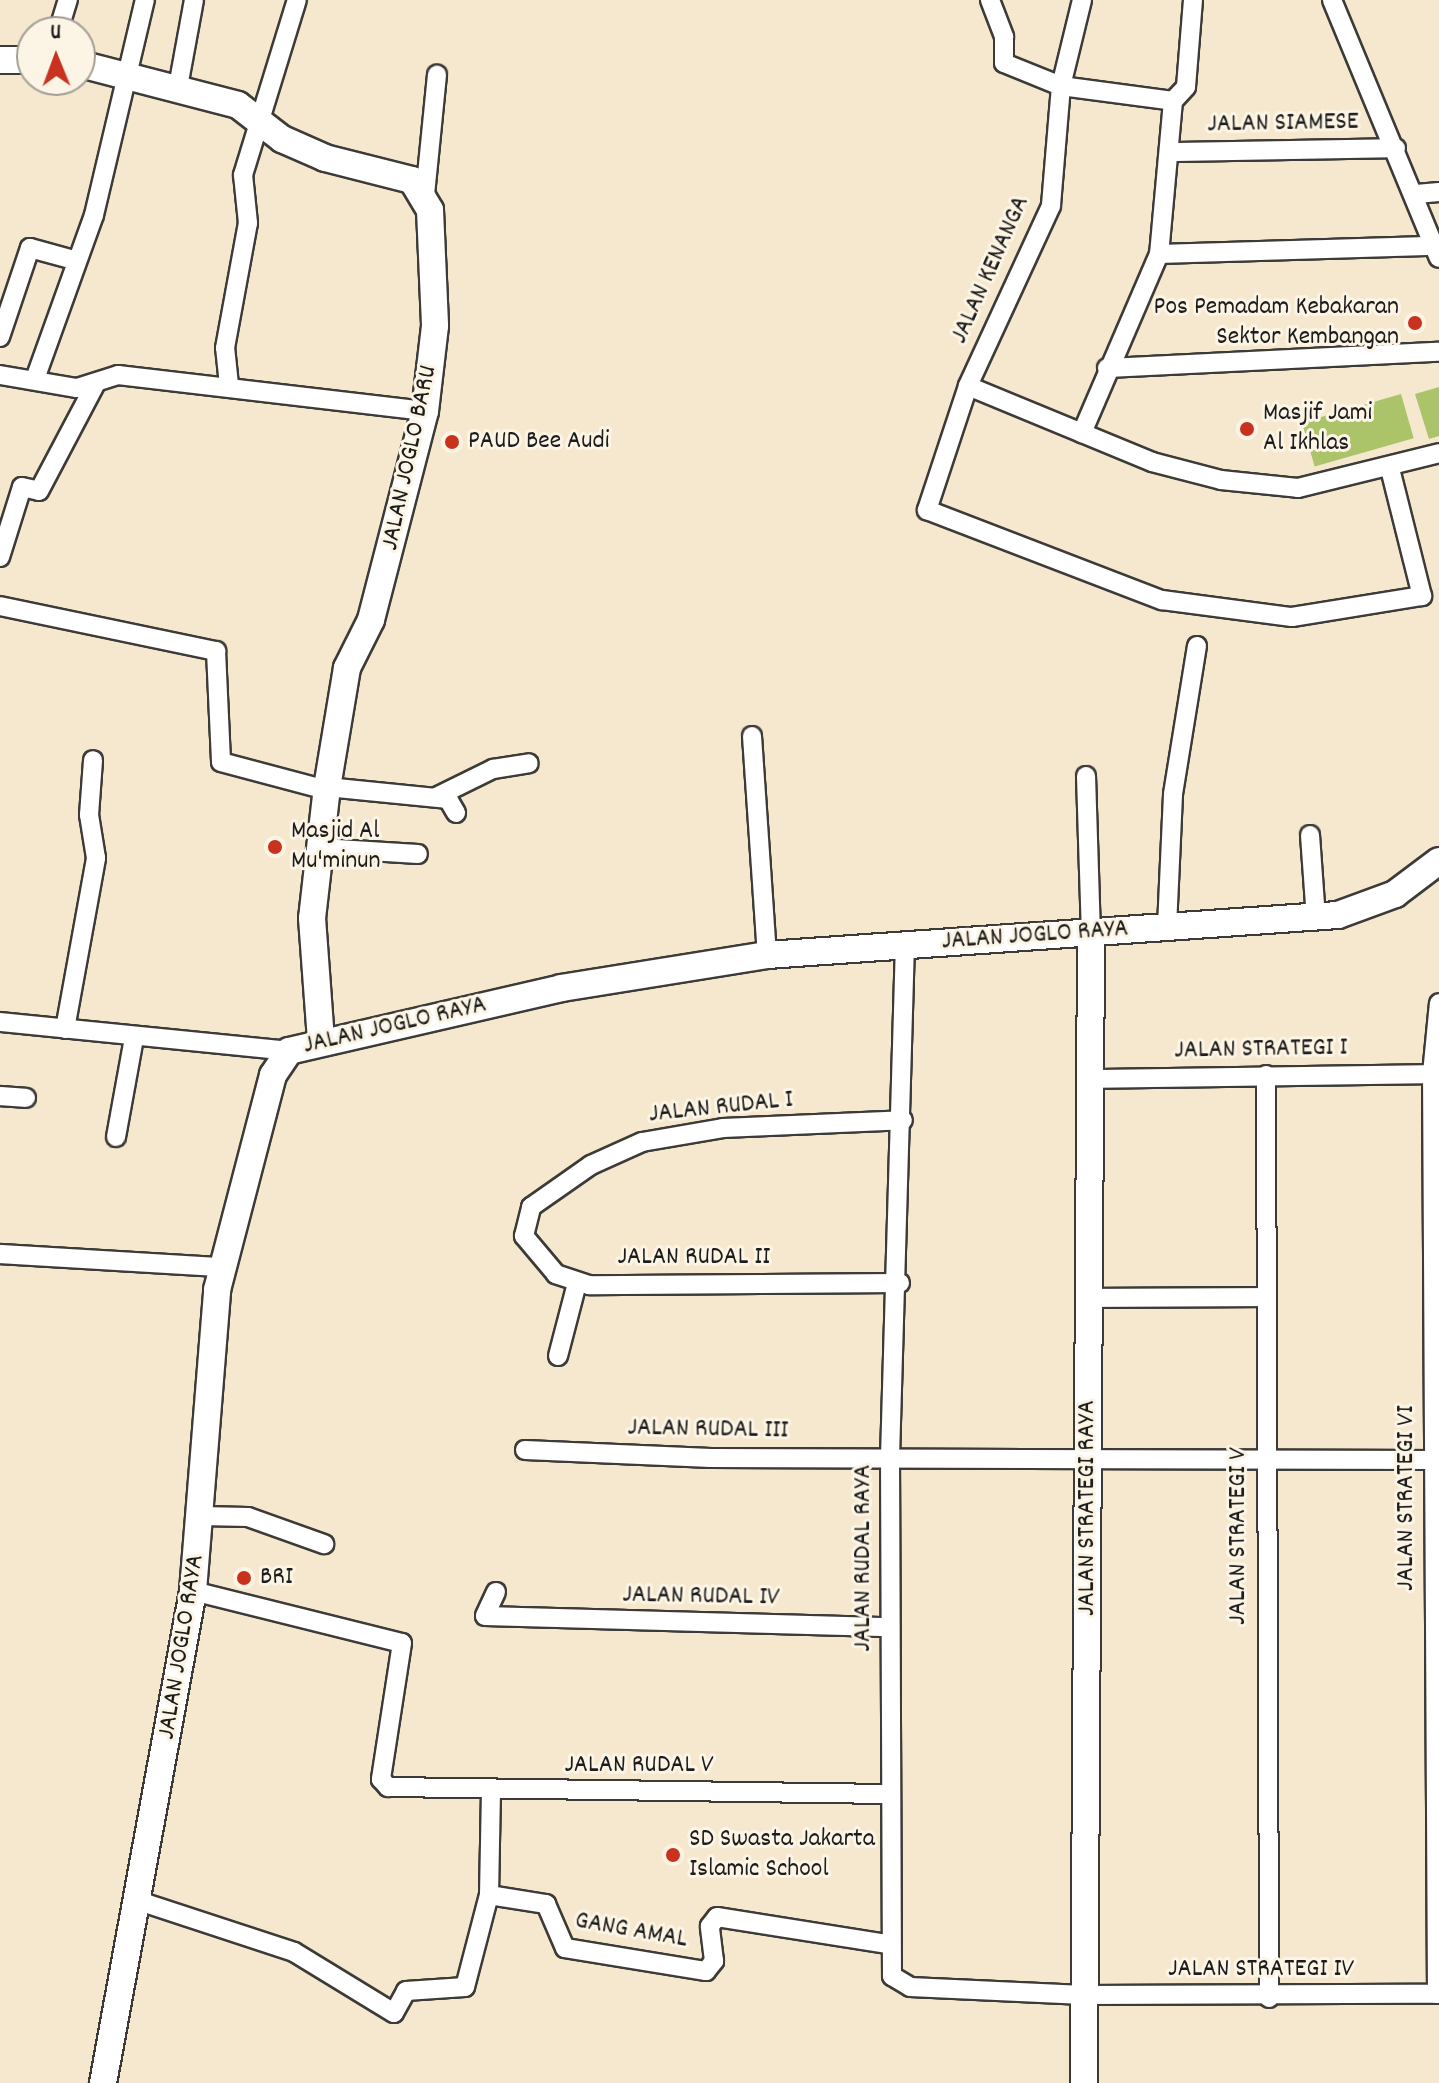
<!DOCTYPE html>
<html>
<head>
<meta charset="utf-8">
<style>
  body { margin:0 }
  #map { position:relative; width:1439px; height:2083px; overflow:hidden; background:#f5e8ce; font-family:Dekko,sans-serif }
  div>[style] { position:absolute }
  .green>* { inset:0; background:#acc469; transform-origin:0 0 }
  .roads { filter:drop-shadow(2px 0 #3d3b37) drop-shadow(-2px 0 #3d3b37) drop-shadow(0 2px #3d3b37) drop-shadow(0 -2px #3d3b37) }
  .street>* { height:18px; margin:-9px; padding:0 9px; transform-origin:9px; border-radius:9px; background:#fff }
  .secondary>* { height:26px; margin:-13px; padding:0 13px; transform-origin:13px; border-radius:13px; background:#fff }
  .dots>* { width:22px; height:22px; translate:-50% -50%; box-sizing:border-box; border:4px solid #fcf5e5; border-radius:50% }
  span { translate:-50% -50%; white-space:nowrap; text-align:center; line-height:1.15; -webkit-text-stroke:6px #fcf5e5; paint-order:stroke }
  .street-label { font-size:26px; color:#1c1c1c }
  .poi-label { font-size:26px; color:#1c1c1c }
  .right { translate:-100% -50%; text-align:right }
  .left { translate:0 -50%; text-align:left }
  .north { position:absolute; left:16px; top:16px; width:80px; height:80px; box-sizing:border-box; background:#fcf5e5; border:2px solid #a29e95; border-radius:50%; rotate:359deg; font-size:22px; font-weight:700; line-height:32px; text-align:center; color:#1c1c1c }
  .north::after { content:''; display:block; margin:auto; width:28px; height:36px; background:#c8321e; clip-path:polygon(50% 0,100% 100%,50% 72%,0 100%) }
</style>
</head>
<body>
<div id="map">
  <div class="green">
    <div style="clip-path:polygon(1439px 387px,1439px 436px,1429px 439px,1415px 394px)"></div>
    <div style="left:1401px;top:394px;width:46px;height:103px;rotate:74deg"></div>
  </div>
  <div class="roads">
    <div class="street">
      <div style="left:990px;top:0;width:40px;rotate:69deg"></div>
      <div style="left:1004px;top:37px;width:26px;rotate:90deg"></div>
      <div style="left:1004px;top:63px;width:61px;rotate:22deg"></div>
      <div style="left:1061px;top:86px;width:113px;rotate:7.6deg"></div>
      <div style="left:1173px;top:101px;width:154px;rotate:95.2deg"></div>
      <div style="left:1159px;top:254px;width:195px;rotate:113.3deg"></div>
      <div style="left:1082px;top:0;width:89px;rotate:103.7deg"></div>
      <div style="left:1061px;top:86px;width:120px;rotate:94.8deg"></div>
      <div style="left:1051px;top:206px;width:198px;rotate:114.8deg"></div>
      <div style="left:968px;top:386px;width:131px;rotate:108.3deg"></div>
      <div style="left:927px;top:510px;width:252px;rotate:21deg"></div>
      <div style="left:1162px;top:600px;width:131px;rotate:7.5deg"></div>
      <div style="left:1292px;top:617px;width:132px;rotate:-9.2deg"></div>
      <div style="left:1422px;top:596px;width:131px;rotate:-104.1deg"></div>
      <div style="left:1332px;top:0;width:279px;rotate:67.5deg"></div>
      <div style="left:58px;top:32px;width:34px;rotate:-73deg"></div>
      <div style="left:178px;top:87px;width:88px;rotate:-79.6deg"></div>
      <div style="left:1173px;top:101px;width:19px;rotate:-47deg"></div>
      <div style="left:1186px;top:87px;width:87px;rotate:-85.4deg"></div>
      <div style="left:1171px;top:152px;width:225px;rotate:-1deg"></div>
      <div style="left:1416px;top:194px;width:23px;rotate:-5deg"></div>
      <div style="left:425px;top:195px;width:121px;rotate:-84.3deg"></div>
      <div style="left:1159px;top:254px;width:276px;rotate:-1.7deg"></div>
      <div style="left:0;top:337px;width:94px;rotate:-71.4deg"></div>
      <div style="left:30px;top:248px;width:46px;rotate:15.3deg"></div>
      <div style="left:1107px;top:368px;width:332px;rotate:-2.8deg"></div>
      <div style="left:0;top:375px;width:78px;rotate:9.6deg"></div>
      <div style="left:77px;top:388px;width:43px;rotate:-17.6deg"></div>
      <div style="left:118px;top:375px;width:309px;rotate:6.7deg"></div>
      <div style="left:35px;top:379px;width:174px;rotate:-70.2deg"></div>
      <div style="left:94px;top:215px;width:221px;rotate:-76.7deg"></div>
      <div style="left:229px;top:385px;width:37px;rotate:-96deg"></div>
      <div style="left:225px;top:348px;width:127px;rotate:-79.6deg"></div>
      <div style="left:248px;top:223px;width:48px;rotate:-95.9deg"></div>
      <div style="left:243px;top:175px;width:183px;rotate:-72.9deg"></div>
      <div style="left:968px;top:386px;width:199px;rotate:22.4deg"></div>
      <div style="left:1152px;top:462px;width:71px;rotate:14.6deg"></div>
      <div style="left:1221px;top:480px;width:77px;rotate:5.9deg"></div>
      <div style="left:1298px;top:488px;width:145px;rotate:-13.9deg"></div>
      <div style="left:0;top:557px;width:73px;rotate:-72.6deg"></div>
      <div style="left:22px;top:487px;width:17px;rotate:13deg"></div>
      <div style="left:39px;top:491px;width:120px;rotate:-62.2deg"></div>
      <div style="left:0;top:606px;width:221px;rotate:11.8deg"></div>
      <div style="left:216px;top:651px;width:111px;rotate:87.4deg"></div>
      <div style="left:221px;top:762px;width:109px;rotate:14.9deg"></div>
      <div style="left:752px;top:736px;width:220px;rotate:86.1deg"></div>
      <div style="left:1086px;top:776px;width:156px;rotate:88.2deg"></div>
      <div style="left:327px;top:787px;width:122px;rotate:5.7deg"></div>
      <div style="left:448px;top:799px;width:16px;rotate:60deg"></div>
      <div style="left:436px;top:797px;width:64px;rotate:-26.2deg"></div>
      <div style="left:493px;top:769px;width:36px;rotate:-9deg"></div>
      <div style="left:1310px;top:835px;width:83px;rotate:85.9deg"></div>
      <div style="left:321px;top:848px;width:97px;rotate:3.5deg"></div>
      <div style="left:1167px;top:927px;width:133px;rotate:-87.4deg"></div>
      <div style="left:1173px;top:794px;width:150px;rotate:-80.8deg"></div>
      <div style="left:905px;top:943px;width:514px;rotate:91.67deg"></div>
      <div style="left:890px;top:1457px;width:519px;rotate:89.78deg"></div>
      <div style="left:892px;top:1976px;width:21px;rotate:31deg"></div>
      <div style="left:910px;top:1987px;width:174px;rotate:2.6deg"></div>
      <div style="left:1084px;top:1995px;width:355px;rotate:-0.2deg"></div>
      <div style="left:0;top:1022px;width:290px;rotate:5.7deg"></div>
      <div style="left:65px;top:1029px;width:174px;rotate:-79.7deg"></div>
      <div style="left:96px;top:858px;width:44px;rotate:-99.2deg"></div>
      <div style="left:89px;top:815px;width:55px;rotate:-85.8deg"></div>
      <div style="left:1266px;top:1075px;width:923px;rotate:89.81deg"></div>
      <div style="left:1091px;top:1079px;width:341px;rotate:-0.8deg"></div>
      <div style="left:0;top:1096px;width:26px;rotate:4deg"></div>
      <div style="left:116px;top:1137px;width:101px;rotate:-79.7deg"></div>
      <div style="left:0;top:1254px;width:222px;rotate:3.4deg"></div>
      <div style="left:900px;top:1283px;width:311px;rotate:179.6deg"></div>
      <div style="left:589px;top:1285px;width:35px;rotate:-162deg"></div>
      <div style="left:556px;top:1274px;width:50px;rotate:-130.1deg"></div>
      <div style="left:524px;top:1236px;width:30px;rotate:-76deg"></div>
      <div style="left:531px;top:1207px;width:73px;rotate:-35deg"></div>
      <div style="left:591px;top:1165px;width:56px;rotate:-24.3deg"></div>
      <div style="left:642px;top:1142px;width:82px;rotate:-9.8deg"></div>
      <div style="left:723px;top:1128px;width:180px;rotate:-2.5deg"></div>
      <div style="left:1088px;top:1298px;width:176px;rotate:-0.3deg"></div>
      <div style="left:558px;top:1356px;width:75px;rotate:-75.4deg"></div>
      <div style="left:525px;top:1450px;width:186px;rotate:2.5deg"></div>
      <div style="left:711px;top:1458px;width:728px;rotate:0.16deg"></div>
      <div style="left:201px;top:1516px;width:47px;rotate:1.2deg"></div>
      <div style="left:248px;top:1517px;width:81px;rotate:19.6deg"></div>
      <div style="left:193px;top:1591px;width:215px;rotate:14deg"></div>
      <div style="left:402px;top:1643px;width:138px;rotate:98.8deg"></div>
      <div style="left:381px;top:1779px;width:11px;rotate:49deg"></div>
      <div style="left:388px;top:1787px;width:502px;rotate:0.8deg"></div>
      <div style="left:496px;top:1592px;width:26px;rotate:115deg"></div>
      <div style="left:485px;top:1616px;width:405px;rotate:1.6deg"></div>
      <div style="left:489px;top:1895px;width:58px;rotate:9deg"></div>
      <div style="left:546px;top:1904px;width:48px;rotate:66.6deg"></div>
      <div style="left:565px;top:1948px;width:143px;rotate:9.3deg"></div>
      <div style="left:706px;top:1971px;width:13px;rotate:-51deg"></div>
      <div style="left:714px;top:1961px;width:35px;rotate:-97deg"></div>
      <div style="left:710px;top:1926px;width:11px;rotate:-52deg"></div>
      <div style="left:717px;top:1917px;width:173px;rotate:9deg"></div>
      <div style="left:136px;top:1900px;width:166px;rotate:18.2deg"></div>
      <div style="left:294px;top:1952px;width:117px;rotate:31.4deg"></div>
      <div style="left:394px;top:2013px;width:25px;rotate:-61deg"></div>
      <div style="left:406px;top:1991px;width:59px;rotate:-3.9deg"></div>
      <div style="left:465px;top:1987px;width:95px;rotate:-75.4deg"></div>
      <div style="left:489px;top:1895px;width:104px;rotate:-88.9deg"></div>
      <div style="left:1437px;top:1994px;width:920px;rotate:-90.31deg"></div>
      <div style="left:1432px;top:1074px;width:71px;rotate:-84.4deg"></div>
    </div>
    <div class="secondary">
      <div style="left:0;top:60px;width:32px"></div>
      <div style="left:80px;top:64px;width:163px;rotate:14.5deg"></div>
      <div style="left:238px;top:105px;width:56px;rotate:37.7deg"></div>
      <div style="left:282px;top:139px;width:47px;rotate:23.8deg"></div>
      <div style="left:325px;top:158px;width:90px;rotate:14.2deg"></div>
      <div style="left:412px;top:180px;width:35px;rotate:59deg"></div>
      <div style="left:430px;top:210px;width:116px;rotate:87.5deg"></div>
      <div style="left:435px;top:326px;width:86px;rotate:96.7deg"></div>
      <div style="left:425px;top:411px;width:216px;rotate:104.5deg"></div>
      <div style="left:371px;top:620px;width:54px;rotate:116.6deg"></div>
      <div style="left:347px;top:668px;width:121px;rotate:99.5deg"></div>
      <div style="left:327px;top:787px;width:132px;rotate:96.5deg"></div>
      <div style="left:312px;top:918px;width:122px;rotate:85.8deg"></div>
      <div style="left:103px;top:2083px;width:500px;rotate:-79.63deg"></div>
      <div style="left:193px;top:1591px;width:302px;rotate:-85.4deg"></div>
      <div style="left:217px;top:1290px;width:222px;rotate:-75.4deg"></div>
      <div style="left:273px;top:1075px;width:29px;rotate:-56deg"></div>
      <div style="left:289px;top:1051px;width:279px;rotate:-13deg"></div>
      <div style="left:561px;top:988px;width:209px;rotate:-9.1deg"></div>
      <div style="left:767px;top:955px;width:572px;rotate:-4.01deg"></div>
      <div style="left:1338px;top:915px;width:61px;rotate:-20.2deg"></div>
      <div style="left:1395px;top:894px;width:55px;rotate:-36.9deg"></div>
      <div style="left:1084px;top:2083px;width:1151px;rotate:-89.65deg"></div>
    </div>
  </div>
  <div class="dots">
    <div style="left:1415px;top:323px;background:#c8321e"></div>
    <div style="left:1247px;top:429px;background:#c8321e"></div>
    <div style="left:452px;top:442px;background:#c8321e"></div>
    <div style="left:275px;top:847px;background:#c8321e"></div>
    <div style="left:244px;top:1578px;background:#c8321e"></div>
    <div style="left:673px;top:1855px;background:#c8321e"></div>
  </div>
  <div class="street-label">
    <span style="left:1283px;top:124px;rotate:-1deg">JALAN SIAMESE</span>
    <span style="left:991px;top:270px;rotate:-66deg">JALAN KENANGA</span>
    <span style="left:410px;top:458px;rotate:-78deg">JALAN JOGLO BARU</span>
    <span style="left:1035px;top:936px;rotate:-4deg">JALAN JOGLO RAYA</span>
    <span style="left:395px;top:1026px;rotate:-13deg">JALAN JOGLO RAYA</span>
    <span style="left:1261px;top:1050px;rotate:-1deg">JALAN STRATEGI I</span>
    <span style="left:721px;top:1108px;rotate:-6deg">JALAN RUDAL I</span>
    <span style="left:694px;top:1258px">JALAN RUDAL II</span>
    <span style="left:708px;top:1430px;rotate:1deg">JALAN RUDAL III</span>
    <span style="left:1407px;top:1498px;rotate:-90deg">JALAN STRATEGI VI</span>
    <span style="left:1088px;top:1508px;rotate:-90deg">JALAN STRATEGI RAYA</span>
    <span style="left:1239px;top:1536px;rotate:-90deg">JALAN STRATEGI V</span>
    <span style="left:864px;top:1558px;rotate:-90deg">JALAN RUDAL RAYA</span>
    <span style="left:701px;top:1597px;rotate:1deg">JALAN RUDAL IV</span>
    <span style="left:182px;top:1647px;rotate:-81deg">JALAN JOGLO RAYA</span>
    <span style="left:639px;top:1766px">JALAN RUDAL V</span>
    <span style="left:631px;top:1931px;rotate:10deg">GANG AMAL</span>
    <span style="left:1261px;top:1970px">JALAN STRATEGI IV</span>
  </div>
  <div class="poi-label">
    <span class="right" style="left:1399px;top:323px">Pos Pemadam Kebakaran<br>Sektor Kembangan</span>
    <span class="left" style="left:1263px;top:429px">Masjif Jami<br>Al Ikhlas</span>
    <span class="left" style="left:468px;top:442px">PAUD Bee Audi</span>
    <span class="left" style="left:291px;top:847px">Masjid Al<br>Mu'minun</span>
    <span class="left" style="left:260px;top:1578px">BRI</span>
    <span class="left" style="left:689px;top:1855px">SD Swasta Jakarta<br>Islamic School</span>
  </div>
  <div class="north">U</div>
</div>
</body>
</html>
